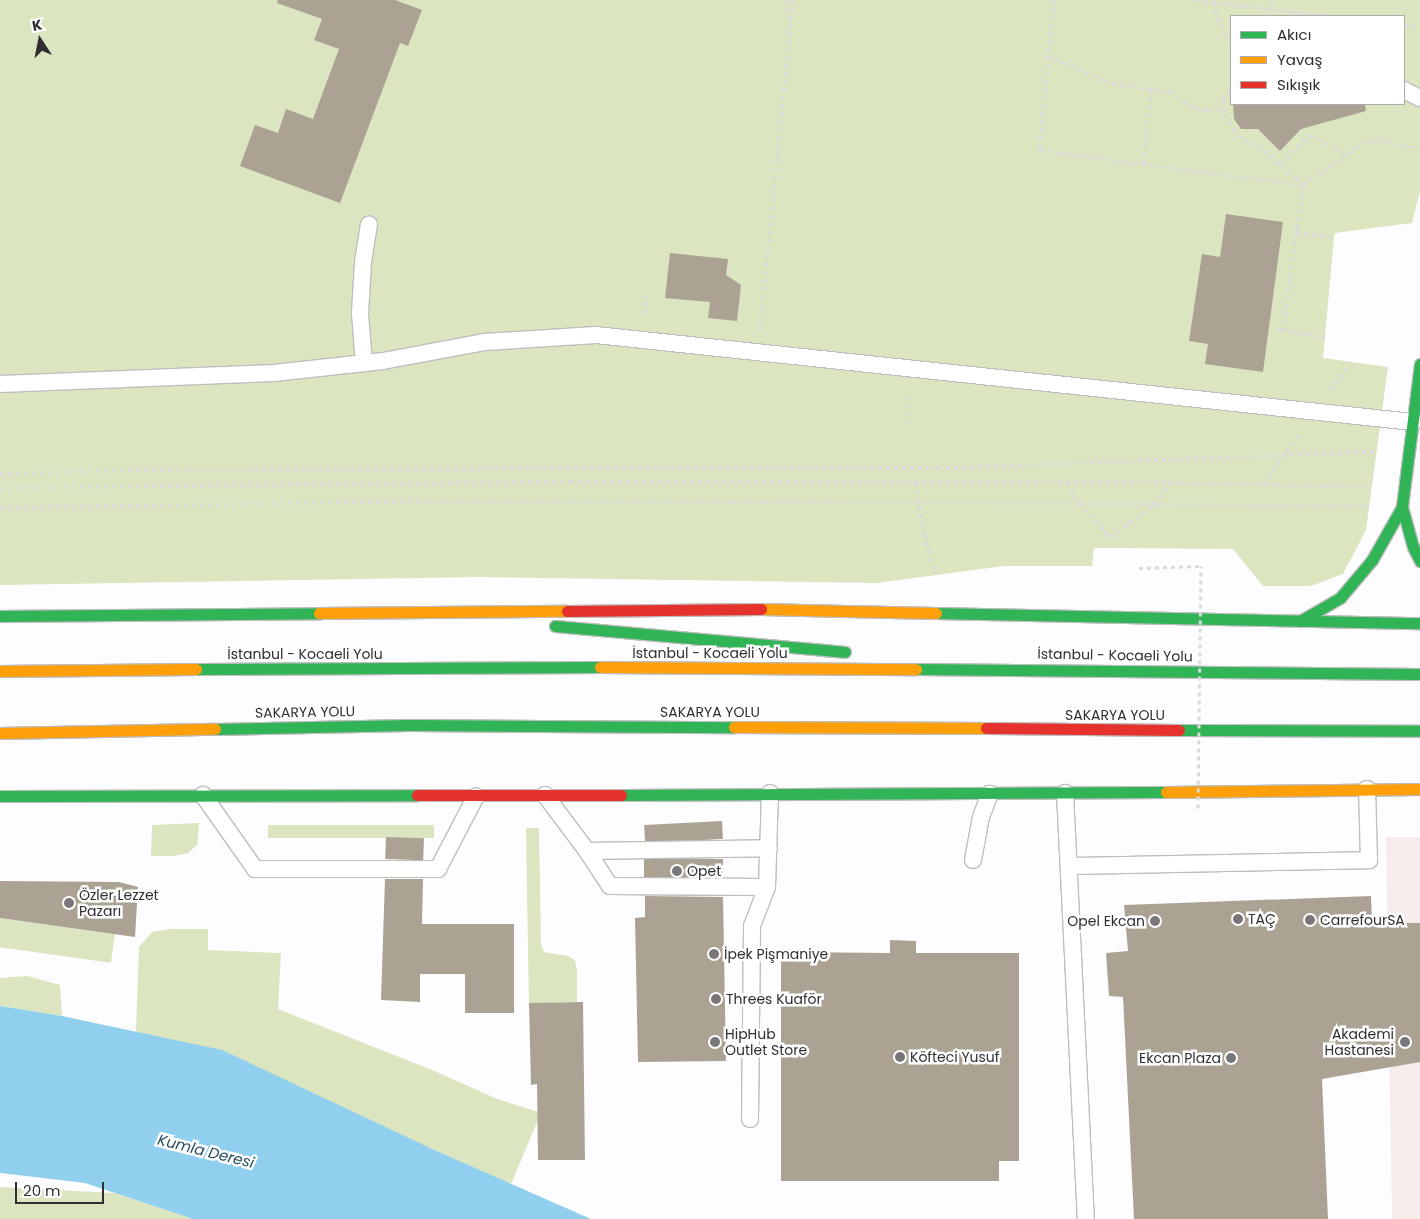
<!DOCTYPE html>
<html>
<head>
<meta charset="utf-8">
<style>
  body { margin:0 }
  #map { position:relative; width:1420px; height:1219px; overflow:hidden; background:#fdfcfe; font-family:Poppins,sans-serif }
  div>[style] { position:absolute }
  .medical>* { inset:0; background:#f6ecec }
  .green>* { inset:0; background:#dbe5c0; transform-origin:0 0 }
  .water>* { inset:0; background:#91cfef }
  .building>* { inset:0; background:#aba294; transform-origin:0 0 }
  .path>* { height:3px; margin-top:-1.5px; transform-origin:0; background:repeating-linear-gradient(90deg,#dadada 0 4px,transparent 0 8px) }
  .roads { filter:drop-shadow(1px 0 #bfbdc0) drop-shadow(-1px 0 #bfbdc0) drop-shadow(0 1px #bfbdc0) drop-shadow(0 -1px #bfbdc0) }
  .lane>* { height:16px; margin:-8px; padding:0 8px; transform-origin:8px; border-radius:8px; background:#fff }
  .fast>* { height:11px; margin:-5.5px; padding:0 5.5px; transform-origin:5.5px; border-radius:5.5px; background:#30b455 }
  .slow>* { height:11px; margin:-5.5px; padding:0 5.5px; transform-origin:5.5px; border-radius:5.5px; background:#ff9f0a }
  .jam>* { height:11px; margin:-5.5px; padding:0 5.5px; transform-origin:5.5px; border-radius:5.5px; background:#e5322d }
  .path-bridge>* { height:3px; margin-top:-1.5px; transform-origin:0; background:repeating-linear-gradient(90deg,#dadada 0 4px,transparent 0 8px) }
  .dots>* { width:14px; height:14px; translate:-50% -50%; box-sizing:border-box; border:2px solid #fff; border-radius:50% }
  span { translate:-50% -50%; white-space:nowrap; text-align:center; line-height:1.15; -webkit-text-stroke:5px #fff; paint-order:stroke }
  .street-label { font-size:14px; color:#302e32 }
  .poi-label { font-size:14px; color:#302e32 }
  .left { translate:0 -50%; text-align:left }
  .right { translate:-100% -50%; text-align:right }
  .water-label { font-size:15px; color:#254c5f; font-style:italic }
  .legend { position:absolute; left:1230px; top:15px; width:175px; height:90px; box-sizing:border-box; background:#fff; border:1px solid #acabad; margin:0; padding:6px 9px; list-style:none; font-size:15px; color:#302e32 }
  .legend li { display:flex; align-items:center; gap:10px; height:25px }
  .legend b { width:25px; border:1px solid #acabad }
  .north { position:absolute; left:15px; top:15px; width:50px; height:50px; -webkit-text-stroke:4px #fff; paint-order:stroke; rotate:349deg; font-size:14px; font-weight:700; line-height:20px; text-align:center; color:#302e32 }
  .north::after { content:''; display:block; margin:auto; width:18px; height:22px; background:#302e32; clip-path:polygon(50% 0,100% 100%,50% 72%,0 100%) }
  .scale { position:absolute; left:15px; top:1182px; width:89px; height:22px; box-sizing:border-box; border:2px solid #302e32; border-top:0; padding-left:6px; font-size:15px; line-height:18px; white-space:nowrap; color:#302e32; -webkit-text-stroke:4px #fff; paint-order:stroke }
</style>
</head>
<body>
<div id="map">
  <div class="medical">
    <div style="clip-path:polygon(1386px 837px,1420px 837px,1420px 1219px,1392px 1219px)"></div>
  </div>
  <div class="green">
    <div style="clip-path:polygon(evenodd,0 0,1420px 0,1420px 191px,1412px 223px,1335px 233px,1334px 238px,1323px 358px,1388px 367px,1366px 530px,1343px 574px,1311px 586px,1263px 586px,1233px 549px,1112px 548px,1094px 548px,1092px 566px,1004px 566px,876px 583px,479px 577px,0 585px,0 0,1231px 16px,1404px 16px,1404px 104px,1231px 104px,1231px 16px)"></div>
    <div style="clip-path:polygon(199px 823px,197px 845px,188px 853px,174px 856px,151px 856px,152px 825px)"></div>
    <div style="left:268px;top:825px;width:166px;height:13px"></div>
    <div style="clip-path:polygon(526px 828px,539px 828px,541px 944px,544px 952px,568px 956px,575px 960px,577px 971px,577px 1002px,551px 1002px,551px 1008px,529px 1008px)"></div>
    <div style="left:0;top:918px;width:116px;height:29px;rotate:8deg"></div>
    <div style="clip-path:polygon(172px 929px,208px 929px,208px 950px,281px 953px,278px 1009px,432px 1070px,495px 1098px,541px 1113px,511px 1184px,430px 1148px,136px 1032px,139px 947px,152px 932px)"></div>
    <div style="clip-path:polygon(27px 976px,60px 985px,62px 1016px,0 1006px,0 978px)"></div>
    <div style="clip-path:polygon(0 1187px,114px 1193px,193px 1219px,0 1219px)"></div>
  </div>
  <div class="water">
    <div style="clip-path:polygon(0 1006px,62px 1016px,222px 1050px,430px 1148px,591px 1219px,193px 1219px,85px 1183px,0 1173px)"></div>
  </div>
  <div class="building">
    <div style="clip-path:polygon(278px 0,395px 0,422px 10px,408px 46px,400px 43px,340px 203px,240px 166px,255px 125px,278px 133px,286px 109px,313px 119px,339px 49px,314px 40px,322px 19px,277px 3px)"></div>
    <div style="clip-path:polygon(1233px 104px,1365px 104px,1366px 111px,1301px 129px,1280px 151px,1258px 129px,1241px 129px,1234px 119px)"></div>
    <div style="clip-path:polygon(1226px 214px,1283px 222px,1263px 372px,1205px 364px,1208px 344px,1189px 341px,1202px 254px,1220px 257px)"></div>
    <div style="clip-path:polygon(670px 253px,728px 259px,726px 275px,741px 285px,737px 321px,708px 318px,710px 302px,665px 298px)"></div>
    <div style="left:722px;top:821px;width:18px;height:78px;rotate:87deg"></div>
    <div style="left:386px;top:837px;width:38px;height:22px;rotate:2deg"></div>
    <div style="left:723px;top:859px;width:18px;height:79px;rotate:90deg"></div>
    <div style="clip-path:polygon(385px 879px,423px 879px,422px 924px,514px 924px,514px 1013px,465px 1013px,465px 974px,420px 974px,420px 1002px,381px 1000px)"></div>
    <div style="clip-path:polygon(0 881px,119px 882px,138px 887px,135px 937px,0 918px)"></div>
    <div style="clip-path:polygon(645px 896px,723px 897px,726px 1061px,638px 1062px,635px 918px,645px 917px)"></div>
    <div style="clip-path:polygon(1371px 896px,1372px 923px,1420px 923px,1420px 1062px,1322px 1079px,1328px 1219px,1134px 1219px,1123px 997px,1109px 996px,1106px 953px,1128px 951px,1124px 905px)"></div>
    <div style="clip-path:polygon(890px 940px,916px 941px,916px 953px,1019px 953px,1019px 1161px,999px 1161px,999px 1181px,781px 1181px,781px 952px,890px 953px)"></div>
    <div style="clip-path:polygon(583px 1002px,585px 1160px,538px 1160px,537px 1084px,531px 1085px,529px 1003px)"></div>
  </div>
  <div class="path">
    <div style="left:786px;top:0;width:19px;rotate:78deg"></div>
    <div style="left:1054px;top:0;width:151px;rotate:95.7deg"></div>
    <div style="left:1039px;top:150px;width:266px;rotate:7.6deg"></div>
    <div style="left:1303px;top:185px;width:146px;rotate:97.9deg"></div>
    <div style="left:1283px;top:330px;width:43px;rotate:9.5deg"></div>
    <div style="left:1195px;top:0;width:135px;rotate:6.8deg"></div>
    <div style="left:1214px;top:2px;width:15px;rotate:79deg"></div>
    <div style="left:1217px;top:17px;width:17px;rotate:66deg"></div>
    <div style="left:1224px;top:33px;width:10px;rotate:45deg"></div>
    <div style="left:1270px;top:9px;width:9px;rotate:-77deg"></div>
    <div style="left:1404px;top:25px;width:16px;rotate:7deg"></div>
    <div style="left:1048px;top:56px;width:61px;rotate:23.2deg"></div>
    <div style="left:1104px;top:80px;width:20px;rotate:15deg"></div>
    <div style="left:1123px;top:85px;width:28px;rotate:8deg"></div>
    <div style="left:1231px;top:88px;width:15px;rotate:127deg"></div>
    <div style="left:1222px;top:100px;width:14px;rotate:82deg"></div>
    <div style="left:1224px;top:114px;width:25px;rotate:58deg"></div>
    <div style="left:1237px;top:135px;width:31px;rotate:29deg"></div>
    <div style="left:1264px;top:150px;width:52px;rotate:41.9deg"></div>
    <div style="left:1303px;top:185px;width:73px;rotate:-35deg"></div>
    <div style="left:1363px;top:143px;width:16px;rotate:-11deg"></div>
    <div style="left:1379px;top:140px;width:42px;rotate:12.4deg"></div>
    <div style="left:1143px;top:164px;width:75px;rotate:-83.9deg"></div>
    <div style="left:1151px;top:89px;width:19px;rotate:6deg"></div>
    <div style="left:1170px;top:91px;width:29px;rotate:35deg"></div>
    <div style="left:1194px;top:108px;width:12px;rotate:9deg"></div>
    <div style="left:1206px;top:110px;width:17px;rotate:-10deg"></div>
    <div style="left:1280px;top:164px;width:42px;rotate:-44deg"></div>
    <div style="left:1310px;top:135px;width:42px;rotate:27.2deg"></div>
    <div style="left:1296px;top:231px;width:39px;rotate:10deg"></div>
    <div style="left:645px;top:294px;width:22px;rotate:90deg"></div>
    <div style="left:1278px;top:329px;width:5px;rotate:11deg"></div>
    <div style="left:760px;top:330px;width:332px;rotate:-84.3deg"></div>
    <div style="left:1330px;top:390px;width:34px;rotate:-54deg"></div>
    <div style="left:908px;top:423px;width:31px;rotate:-90deg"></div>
    <div style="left:0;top:473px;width:190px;rotate:-1.2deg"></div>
    <div style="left:190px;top:469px;width:748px;rotate:-0.08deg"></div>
    <div style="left:938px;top:468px;width:438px;rotate:-2.2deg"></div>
    <div style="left:915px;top:482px;width:53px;rotate:80.2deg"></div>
    <div style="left:924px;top:534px;width:41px;rotate:74.6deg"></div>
    <div style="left:1067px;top:482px;width:24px;rotate:60deg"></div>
    <div style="left:1079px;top:503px;width:46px;rotate:47.6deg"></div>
    <div style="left:1110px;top:537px;width:56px;rotate:-36.3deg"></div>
    <div style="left:1155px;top:504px;width:26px;rotate:-53deg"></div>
    <div style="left:1264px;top:484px;width:61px;rotate:-55deg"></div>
    <div style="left:0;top:488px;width:570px;rotate:-0.7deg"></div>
    <div style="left:570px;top:481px;width:601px;rotate:0.1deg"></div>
    <div style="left:1171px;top:482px;width:200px;rotate:1.4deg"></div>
    <div style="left:0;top:507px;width:429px;rotate:-0.8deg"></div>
    <div style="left:429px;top:501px;width:650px;rotate:0.18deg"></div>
    <div style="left:1079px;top:503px;width:290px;rotate:0.6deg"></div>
    <div style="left:1139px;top:568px;width:62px;rotate:-1.8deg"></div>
  </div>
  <div class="roads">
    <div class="lane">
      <div style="left:1404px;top:90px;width:18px;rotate:27deg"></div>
      <div style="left:364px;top:363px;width:50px;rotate:-94.6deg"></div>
      <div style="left:360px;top:313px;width:51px;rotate:-86.6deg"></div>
      <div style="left:363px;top:262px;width:38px;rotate:-81deg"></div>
      <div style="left:0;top:384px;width:274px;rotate:-2.3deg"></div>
      <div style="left:274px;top:373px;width:110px;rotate:-6.3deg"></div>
      <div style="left:383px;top:361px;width:104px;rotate:-10.6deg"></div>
      <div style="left:485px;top:342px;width:111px;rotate:-3.6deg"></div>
      <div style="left:596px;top:335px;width:822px;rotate:6.08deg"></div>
      <div style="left:1065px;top:793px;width:427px;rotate:87.2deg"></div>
      <div style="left:203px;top:795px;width:90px;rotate:54.9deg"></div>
      <div style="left:255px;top:869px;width:183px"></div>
      <div style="left:438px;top:869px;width:82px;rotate:-62.5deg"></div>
      <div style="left:545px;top:795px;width:70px;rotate:53.1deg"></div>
      <div style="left:587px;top:851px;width:182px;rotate:-0.9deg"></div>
      <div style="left:587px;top:851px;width:42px;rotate:56.7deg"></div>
      <div style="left:610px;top:886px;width:157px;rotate:0.4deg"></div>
      <div style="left:973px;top:860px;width:44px;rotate:-79.5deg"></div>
      <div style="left:981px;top:817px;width:25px;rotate:-69deg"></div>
      <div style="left:1069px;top:866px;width:300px;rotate:-1.1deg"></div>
      <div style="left:1369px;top:860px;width:71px;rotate:-91.6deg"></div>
      <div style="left:750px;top:1119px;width:193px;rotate:-89.4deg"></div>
      <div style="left:752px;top:926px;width:42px;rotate:-69deg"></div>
      <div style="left:767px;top:887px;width:94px;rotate:-88.2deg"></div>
    </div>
    <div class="fast">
      <div style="left:1420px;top:364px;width:144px;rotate:97.2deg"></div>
      <div style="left:1402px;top:507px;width:41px;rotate:74.6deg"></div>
      <div style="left:1413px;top:547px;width:16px;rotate:63deg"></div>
      <div style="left:936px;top:613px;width:484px;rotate:1.2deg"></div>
      <div style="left:0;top:616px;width:319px;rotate:-0.5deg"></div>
      <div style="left:1300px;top:621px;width:46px;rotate:-29.9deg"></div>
      <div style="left:1340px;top:598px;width:50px;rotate:-49.9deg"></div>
      <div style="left:1372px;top:560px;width:61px;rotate:-60.5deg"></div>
      <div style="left:555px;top:626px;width:291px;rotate:5.1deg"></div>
      <div style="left:196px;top:669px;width:404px;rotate:-0.3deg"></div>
      <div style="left:916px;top:669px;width:504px;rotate:0.57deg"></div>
      <div style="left:215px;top:729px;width:194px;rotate:-1.2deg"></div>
      <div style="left:409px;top:725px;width:325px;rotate:0.4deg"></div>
      <div style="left:1179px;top:730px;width:241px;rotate:0.2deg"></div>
      <div style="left:621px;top:795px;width:545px;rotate:-0.32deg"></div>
      <div style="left:0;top:796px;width:417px;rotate:-0.1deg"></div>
    </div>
    <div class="slow">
      <div style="left:761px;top:609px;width:175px;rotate:1.3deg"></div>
      <div style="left:319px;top:613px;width:248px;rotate:-0.5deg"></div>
      <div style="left:600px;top:667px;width:316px;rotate:0.4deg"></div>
      <div style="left:0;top:671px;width:196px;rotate:-0.6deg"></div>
      <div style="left:734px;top:727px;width:252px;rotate:0.2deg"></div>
      <div style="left:0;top:733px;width:215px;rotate:-1.1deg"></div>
      <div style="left:1166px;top:792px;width:254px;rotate:-0.7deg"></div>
    </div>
    <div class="jam">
      <div style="left:567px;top:611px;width:194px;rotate:-0.6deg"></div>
      <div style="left:986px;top:728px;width:193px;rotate:0.6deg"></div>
      <div style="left:417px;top:795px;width:204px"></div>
    </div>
  </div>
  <div class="path-bridge">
    <div style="left:1198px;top:808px;width:242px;rotate:-89.3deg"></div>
  </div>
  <div class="dots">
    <div style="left:677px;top:871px;background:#787679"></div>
    <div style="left:69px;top:903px;background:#787679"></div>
    <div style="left:1238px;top:919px;background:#787679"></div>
    <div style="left:1310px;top:920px;background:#787679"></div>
    <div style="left:1155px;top:921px;background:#787679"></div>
    <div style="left:714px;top:954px;background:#787679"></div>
    <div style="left:716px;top:999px;background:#787679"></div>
    <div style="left:715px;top:1042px;background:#787679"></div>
    <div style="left:1405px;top:1042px;background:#787679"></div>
    <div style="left:900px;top:1057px;background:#787679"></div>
    <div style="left:1231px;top:1058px;background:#787679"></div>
  </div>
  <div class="street-label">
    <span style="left:710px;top:653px">İstanbul - Kocaeli Yolu</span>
    <span style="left:305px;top:654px">İstanbul - Kocaeli Yolu</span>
    <span style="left:1115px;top:655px;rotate:1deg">İstanbul - Kocaeli Yolu</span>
    <span style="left:305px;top:712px;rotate:-1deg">SAKARYA YOLU</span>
    <span style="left:710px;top:712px">SAKARYA YOLU</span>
    <span style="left:1115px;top:715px">SAKARYA YOLU</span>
  </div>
  <div class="poi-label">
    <span class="left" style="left:687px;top:871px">Opet</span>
    <span class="left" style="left:79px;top:903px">Özler Lezzet<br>Pazarı</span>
    <span class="left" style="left:1248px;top:919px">TAÇ</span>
    <span class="left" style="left:1320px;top:920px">CarrefourSA</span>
    <span class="right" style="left:1145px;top:921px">Opel Ekcan</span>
    <span class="left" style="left:724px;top:954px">İpek Pişmaniye</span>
    <span class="left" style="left:726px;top:999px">Threes Kuaför</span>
    <span class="left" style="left:725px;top:1042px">HipHub<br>Outlet Store</span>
    <span class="right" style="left:1394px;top:1042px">Akademi<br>Hastanesi</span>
    <span class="left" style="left:910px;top:1057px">Köfteci Yusuf</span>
    <span class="right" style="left:1221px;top:1058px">Ekcan Plaza</span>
  </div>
  <div class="water-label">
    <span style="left:206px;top:1151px;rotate:14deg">Kumla Deresi</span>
  </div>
  <ul class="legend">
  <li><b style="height:6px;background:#30b455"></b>Akıcı</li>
  <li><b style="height:6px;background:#ff9f0a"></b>Yavaş</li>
  <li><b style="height:6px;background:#e5322d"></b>Sıkışık</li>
  </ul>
  <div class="north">K</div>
  <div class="scale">20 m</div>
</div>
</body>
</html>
